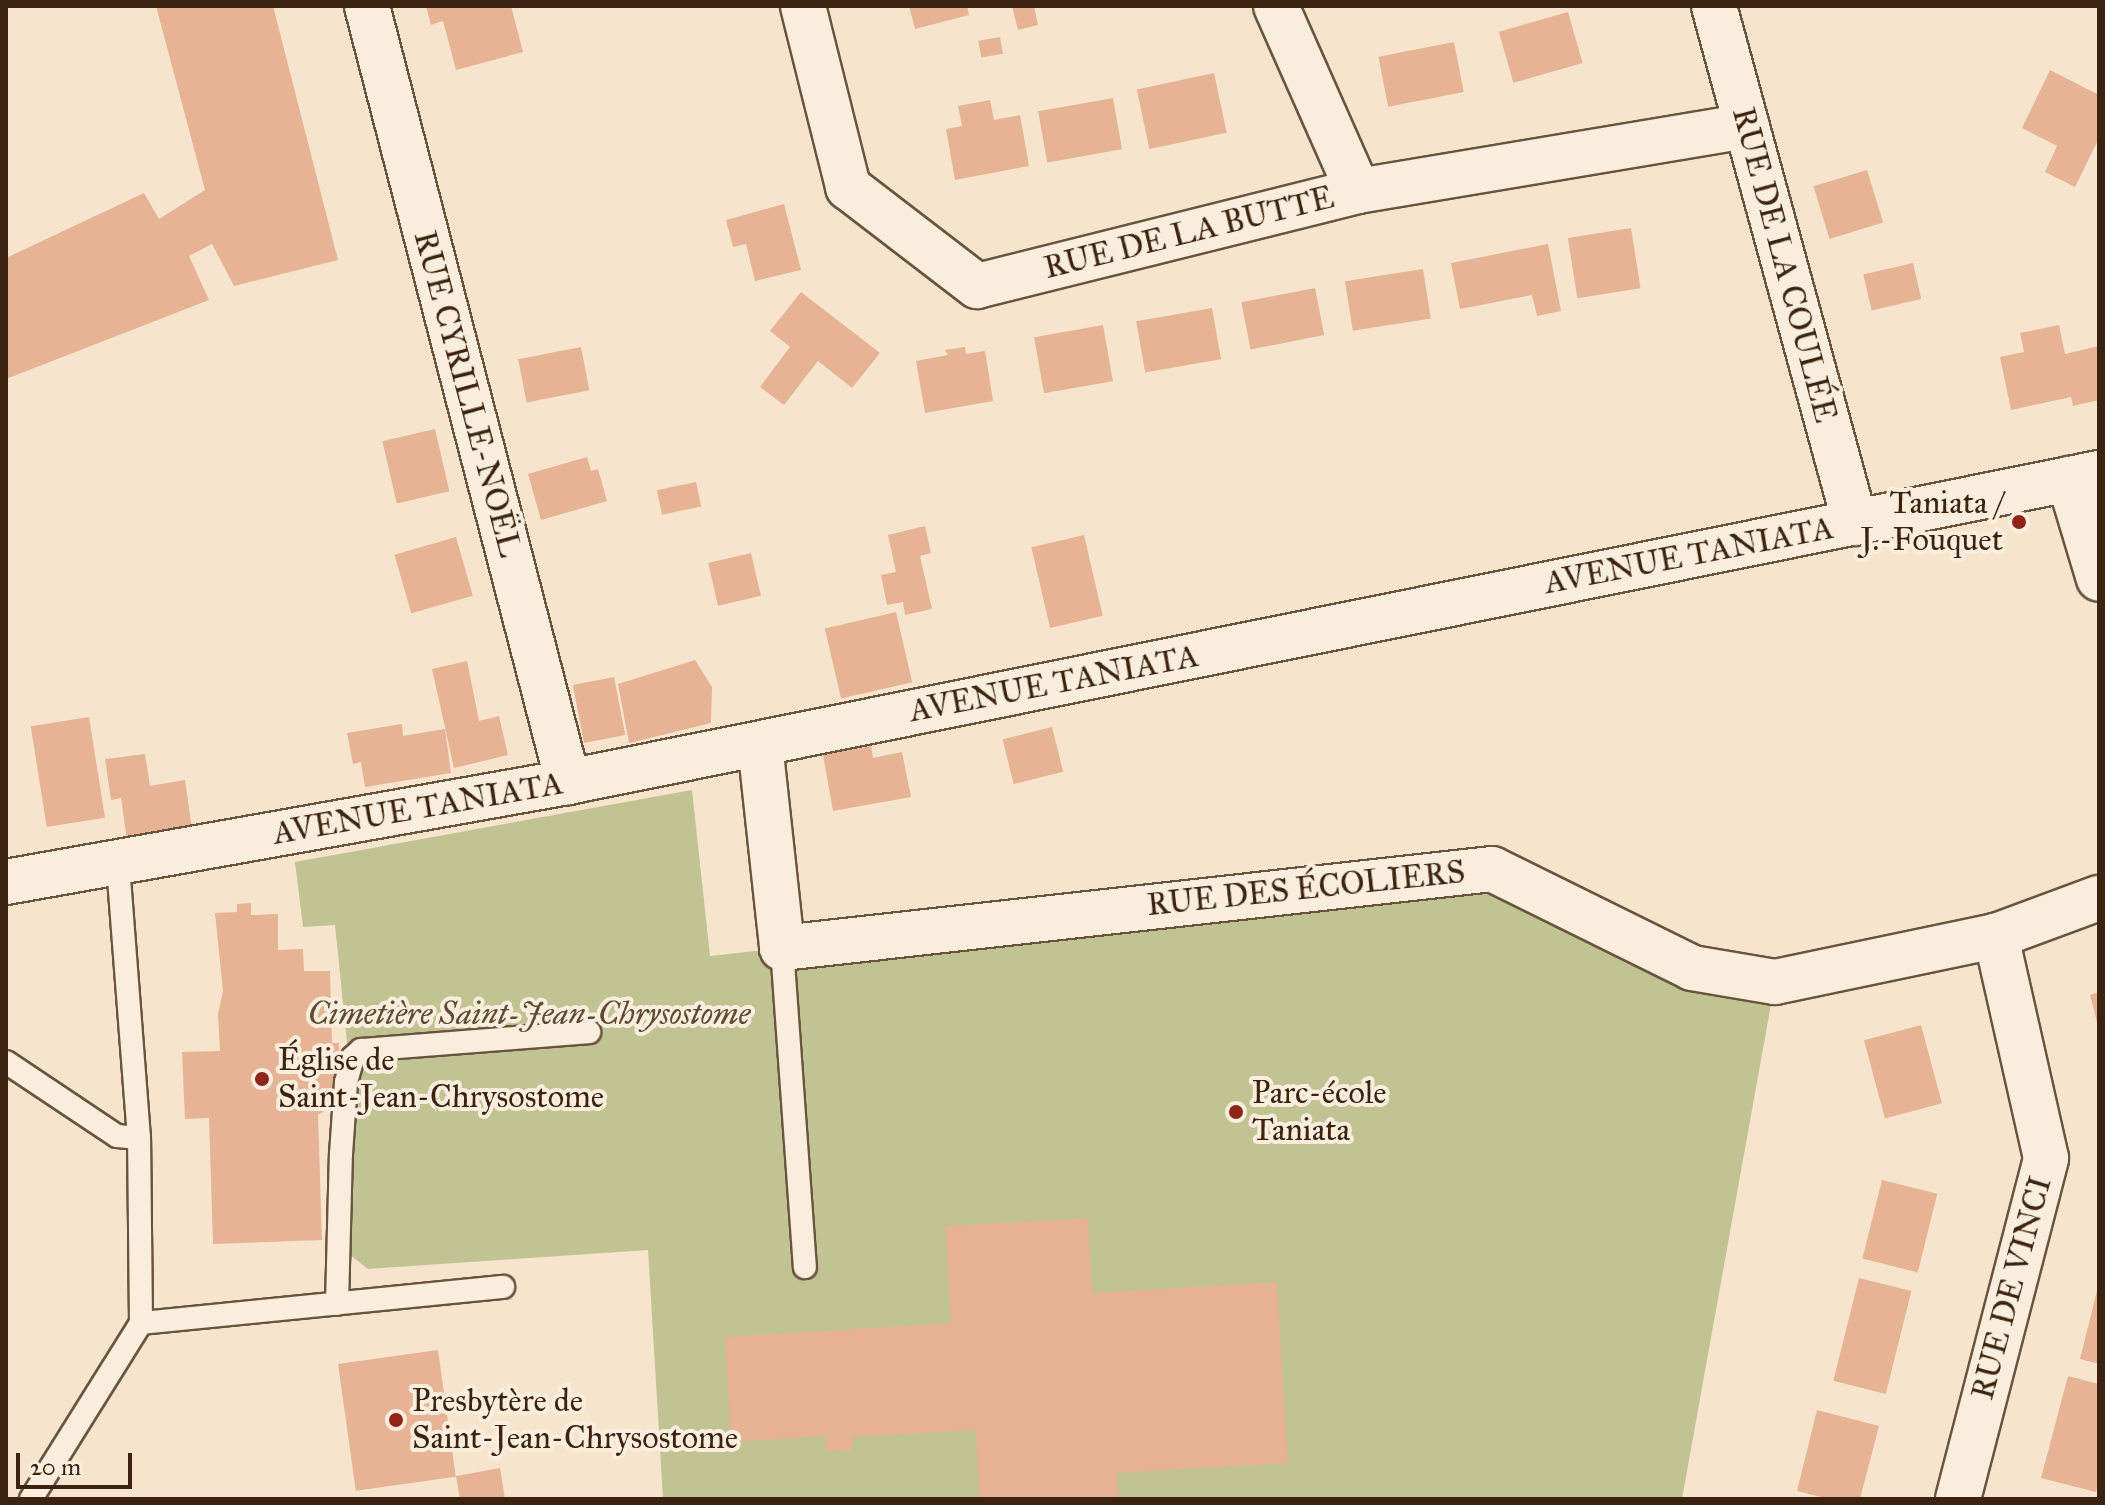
<!DOCTYPE html>
<html>
<head>
<meta charset="utf-8">
<style>
  body { margin:0 }
  #map { position:relative; width:2105px; height:1505px; overflow:hidden; background:#f6e5cc; font-family:"IM FELL Great Primer",serif }
  div>[style] { position:absolute }
  .green>* { inset:0; background:#c2c393 }
  .building>* { inset:0; background:#e6b395; transform-origin:0 0 }
  .roads { filter:drop-shadow(2px 0 #6a543e) drop-shadow(-2px 0 #6a543e) drop-shadow(0 2px #6a543e) drop-shadow(0 -2px #6a543e) }
  .service>* { height:22px; margin:-11px; padding:0 11px; transform-origin:11px; border-radius:11px; background:#f9eede }
  .minor>* { height:44px; margin:-22px; padding:0 22px; transform-origin:22px; border-radius:22px; background:#f9eede }
  .secondary>* { height:44px; margin:-22px; padding:0 22px; transform-origin:22px; border-radius:22px; background:#f9eede }
  .dots>* { width:22px; height:22px; translate:-50% -50%; box-sizing:border-box; border:4px solid #f9eede; border-radius:50% }
  span { translate:-50% -50%; white-space:nowrap; text-align:center; line-height:1.15; -webkit-text-stroke:8px #f9eede; paint-order:stroke }
  .street-label { font-size:32px; color:#3c230f }
  .poi-label { font-size:32px; color:#3c230f }
  .right { translate:-100% -50%; text-align:right }
  .left { translate:0 -50%; text-align:left }
  .park-label { font-size:32px; color:#5e4b30; font-style:italic }
  .frame { position:absolute; inset:0; border:8px solid #3c230f; pointer-events:none }
  .scale { position:absolute; left:16px; top:1453px; width:116px; height:36px; box-sizing:border-box; border:4px solid #3c230f; border-top:0; padding-left:10px; font-size:24px; line-height:28px; white-space:nowrap; color:#3c230f; -webkit-text-stroke:6px #f9eede; paint-order:stroke }
</style>
</head>
<body>
<div id="map">
  <div class="green">
    <div style="clip-path:polygon(692px 790px,710px 956px,1492px 869px,1775px 982px,1682px 1499px,663px 1499px,648px 1250px,368px 1269px,344px 1250px,352px 1091px,335px 925px,303px 927px,295px 862px)"></div>
  </div>
  <div class="building">
    <div style="clip-path:polygon(156px 6px,273px 6px,338px 260px,234px 286px,212px 244px,189px 256px,209px 300px,6px 379px,6px 258px,144px 193px,159px 219px,205px 190px)"></div>
    <div style="clip-path:polygon(426px 6px,511px 6px,523px 52px,456px 70px,443px 21px,431px 25px)"></div>
    <div style="clip-path:polygon(909px 6px,967px 6px,969px 15px,915px 29px)"></div>
    <div style="clip-path:polygon(1012px 6px,1034px 6px,1038px 25px,1018px 30px)"></div>
    <div style="left:1568px;top:12px;width:53px;height:72px;rotate:74deg"></div>
    <div style="left:1000px;top:37px;width:17px;height:22px;rotate:80deg"></div>
    <div style="left:1454px;top:42px;width:51px;height:77px;rotate:79deg"></div>
    <div style="clip-path:polygon(2050px 70px,2099px 95px,2099px 138px,2075px 187px,2045px 172px,2057px 146px,2022px 128px)"></div>
    <div style="left:1214px;top:73px;width:61px;height:79px;rotate:78deg"></div>
    <div style="left:1113px;top:98px;width:52px;height:76px;rotate:80deg"></div>
    <div style="clip-path:polygon(990px 100px,994px 120px,1020px 115px,1029px 166px,955px 180px,946px 129px,962px 126px,958px 106px)"></div>
    <div style="left:1867px;top:170px;width:55px;height:56px;rotate:73deg"></div>
    <div style="clip-path:polygon(784px 204px,801px 270px,755px 281px,746px 244px,733px 247px,726px 220px)"></div>
    <div style="left:1631px;top:228px;width:61px;height:64px;rotate:81deg"></div>
    <div style="clip-path:polygon(1548px 244px,1561px 311px,1537px 316px,1532px 295px,1460px 309px,1451px 263px)"></div>
    <div style="left:1913px;top:263px;width:37px;height:51px;rotate:77deg"></div>
    <div style="left:1423px;top:269px;width:50px;height:79px;rotate:81deg"></div>
    <div style="left:1315px;top:288px;width:48px;height:75px;rotate:79deg"></div>
    <div style="clip-path:polygon(801px 292px,880px 353px,852px 388px,818px 361px,784px 405px,760px 387px,790px 347px,770px 331px)"></div>
    <div style="left:1212px;top:308px;width:52px;height:77px;rotate:80deg"></div>
    <div style="left:1103px;top:325px;width:57px;height:70px;rotate:80deg"></div>
    <div style="clip-path:polygon(2059px 325px,2065px 354px,2099px 346px,2099px 400px,2073px 406px,2071px 397px,2011px 410px,2000px 357px,2024px 352px,2020px 333px)"></div>
    <div style="left:581px;top:347px;width:44px;height:64px;rotate:79deg"></div>
    <div style="clip-path:polygon(965px 347px,966px 354px,985px 351px,993px 401px,925px 413px,916px 361px,948px 355px,945px 350px)"></div>
    <div style="left:435px;top:429px;width:64px;height:54px;rotate:77deg"></div>
    <div style="clip-path:polygon(587px 457px,591px 471px,598px 469px,607px 501px,541px 520px,528px 474px)"></div>
    <div style="left:696px;top:482px;width:25px;height:40px;rotate:78deg"></div>
    <div style="clip-path:polygon(925px 526px,931px 553px,920px 556px,932px 609px,905px 615px,903px 602px,887px 605px,881px 575px,896px 572px,888px 535px)"></div>
    <div style="left:1084px;top:535px;width:83px;height:54px;rotate:77deg"></div>
    <div style="left:456px;top:537px;width:61px;height:64px;rotate:74deg"></div>
    <div style="left:751px;top:553px;width:44px;height:44px;rotate:77deg"></div>
    <div style="left:896px;top:612px;width:72px;height:73px;rotate:77deg"></div>
    <div style="clip-path:polygon(695px 660px,712px 687px,711px 723px,629px 743px,618px 684px)"></div>
    <div style="clip-path:polygon(467px 661px,479px 721px,499px 716px,508px 755px,454px 768px,432px 669px)"></div>
    <div style="left:614px;top:677px;width:59px;height:42px;rotate:79deg"></div>
    <div style="left:89px;top:717px;width:102px;height:59px;rotate:81deg"></div>
    <div style="clip-path:polygon(402px 724px,403px 736px,445px 729px,451px 773px,365px 787px,361px 762px,353px 764px,347px 733px)"></div>
    <div style="left:1052px;top:727px;width:46px;height:51px;rotate:76deg"></div>
    <div style="clip-path:polygon(871px 746px,873px 758px,902px 752px,911px 797px,833px 811px,823px 755px)"></div>
    <div style="clip-path:polygon(145px 754px,150px 786px,185px 780px,193px 837px,128px 847px,121px 798px,111px 800px,105px 759px)"></div>
    <div style="clip-path:polygon(251px 903px,251px 915px,278px 914px,278px 950px,303px 949px,304px 971px,330px 971px,332px 1043px,339px 1043px,341px 1106px,330px 1107px,318px 1115px,322px 1240px,213px 1244px,209px 1118px,185px 1119px,182px 1052px,220px 1051px,218px 1014px,223px 991px,215px 913px,237px 912px,237px 904px)"></div>
    <div style="clip-path:polygon(2099px 992px,2099px 1026px,2098px 1026px,2090px 995px)"></div>
    <div style="left:1921px;top:1025px;width:81px;height:59px;rotate:75deg"></div>
    <div style="left:1882px;top:1180px;width:57px;height:81px;rotate:14deg"></div>
    <div style="clip-path:polygon(1088px 1218px,1092px 1293px,1277px 1282px,1288px 1463px,1117px 1473px,1119px 1499px,979px 1499px,976px 1430px,852px 1437px,852px 1450px,826px 1451px,825px 1436px,731px 1442px,725px 1337px,951px 1323px,945px 1226px)"></div>
    <div style="left:1859px;top:1278px;width:54px;height:106px;rotate:14deg"></div>
    <div style="clip-path:polygon(2098px 1287px,2099px 1288px,2099px 1364px,2080px 1359px)"></div>
    <div style="left:438px;top:1350px;width:128px;height:101px;rotate:82deg"></div>
    <div style="clip-path:polygon(2068px 1376px,2099px 1384px,2099px 1479px,2096px 1492px,2041px 1478px)"></div>
    <div style="clip-path:polygon(1817px 1410px,1879px 1426px,1860px 1499px,1829px 1499px,1797px 1491px)"></div>
    <div style="clip-path:polygon(500px 1468px,505px 1499px,460px 1499px,456px 1476px)"></div>
  </div>
  <div class="roads">
    <div class="service">
      <div style="left:782px;top:948px;width:320px;rotate:85.9deg"></div>
      <div style="left:6px;top:1062px;width:133px;rotate:33.7deg"></div>
      <div style="left:117px;top:1136px;width:22px;rotate:5deg"></div>
      <div style="left:337px;top:1304px;width:150px;rotate:-88.5deg"></div>
      <div style="left:341px;top:1154px;width:72px;rotate:-86deg"></div>
      <div style="left:346px;top:1082px;width:26px;rotate:-74deg"></div>
      <div style="left:353px;top:1057px;width:11px;rotate:-41deg"></div>
      <div style="left:361px;top:1050px;width:229px;rotate:-4.5deg"></div>
      <div style="left:141px;top:1323px;width:364px;rotate:-5.7deg"></div>
      <div style="left:31px;top:1499px;width:208px;rotate:-58deg"></div>
      <div style="left:141px;top:1323px;width:185px;rotate:-90.6deg"></div>
      <div style="left:139px;top:1138px;width:277px;rotate:-94.4deg"></div>
    </div>
    <div class="minor">
      <div style="left:367px;top:6px;width:802px;rotate:75.48deg"></div>
      <div style="left:803px;top:6px;width:187px;rotate:76deg"></div>
      <div style="left:848px;top:187px;width:163px;rotate:37.5deg"></div>
      <div style="left:977px;top:286px;width:393px;rotate:-14deg"></div>
      <div style="left:1358px;top:191px;width:394px;rotate:-9.5deg"></div>
      <div style="left:1276px;top:6px;width:202px;rotate:66.1deg"></div>
      <div style="left:1714px;top:6px;width:536px;rotate:74.74deg"></div>
      <div style="left:2069px;top:479px;width:104px;rotate:73.3deg"></div>
      <div style="left:760px;top:744px;width:205px;rotate:83.8deg"></div>
      <div style="left:782px;top:948px;width:714px;rotate:-6.35deg"></div>
      <div style="left:1492px;top:869px;width:223px;rotate:26.3deg"></div>
      <div style="left:1692px;top:968px;width:84px;rotate:9.6deg"></div>
      <div style="left:1775px;top:982px;width:226px;rotate:-11.8deg"></div>
      <div style="left:1996px;top:936px;width:110px;rotate:-20.3deg"></div>
      <div style="left:1958px;top:1499px;width:352px;rotate:-75.5deg"></div>
      <div style="left:2046px;top:1158px;width:228px;rotate:-102.7deg"></div>
    </div>
    <div class="secondary">
      <div style="left:6px;top:882px;width:571px;rotate:-10.09deg"></div>
      <div style="left:568px;top:782px;width:1562px;rotate:-11.41deg"></div>
    </div>
  </div>
  <div class="dots">
    <div style="left:2019px;top:522px;background:#8f2418"></div>
    <div style="left:262px;top:1079px;background:#8f2418"></div>
    <div style="left:1236px;top:1112px;background:#8f2418"></div>
    <div style="left:396px;top:1420px;background:#8f2418"></div>
  </div>
  <div class="street-label">
    <span style="left:1189px;top:233px;rotate:-14deg">RUE DE LA BUTTE</span>
    <span style="left:1784px;top:265px;rotate:75deg">RUE DE LA COULÉE</span>
    <span style="left:467px;top:394px;rotate:75deg">RUE CYRILLE-NOËL</span>
    <span style="left:1689px;top:556px;rotate:-11deg">AVENUE TANIATA</span>
    <span style="left:1054px;top:684px;rotate:-11deg">AVENUE TANIATA</span>
    <span style="left:418px;top:809px;rotate:-10deg">AVENUE TANIATA</span>
    <span style="left:1306px;top:889px;rotate:-6deg">RUE DES ÉCOLIERS</span>
    <span style="left:2012px;top:1288px;rotate:-75deg">RUE DE VINCI</span>
  </div>
  <div class="poi-label">
    <span class="right" style="left:2003px;top:522px">Taniata /<br>J.-Fouquet</span>
    <span class="left" style="left:278px;top:1079px">Église de<br>Saint-Jean-Chrysostome</span>
    <span class="left" style="left:1252px;top:1112px">Parc-école<br>Taniata</span>
    <span class="left" style="left:412px;top:1420px">Presbytère de<br>Saint-Jean-Chrysostome</span>
  </div>
  <div class="park-label">
    <span style="left:529px;top:1014px">Cimetière Saint-Jean-Chrysostome</span>
  </div>
  <div class="frame"></div>
  <div class="scale">20 m</div>
</div>
</body>
</html>
